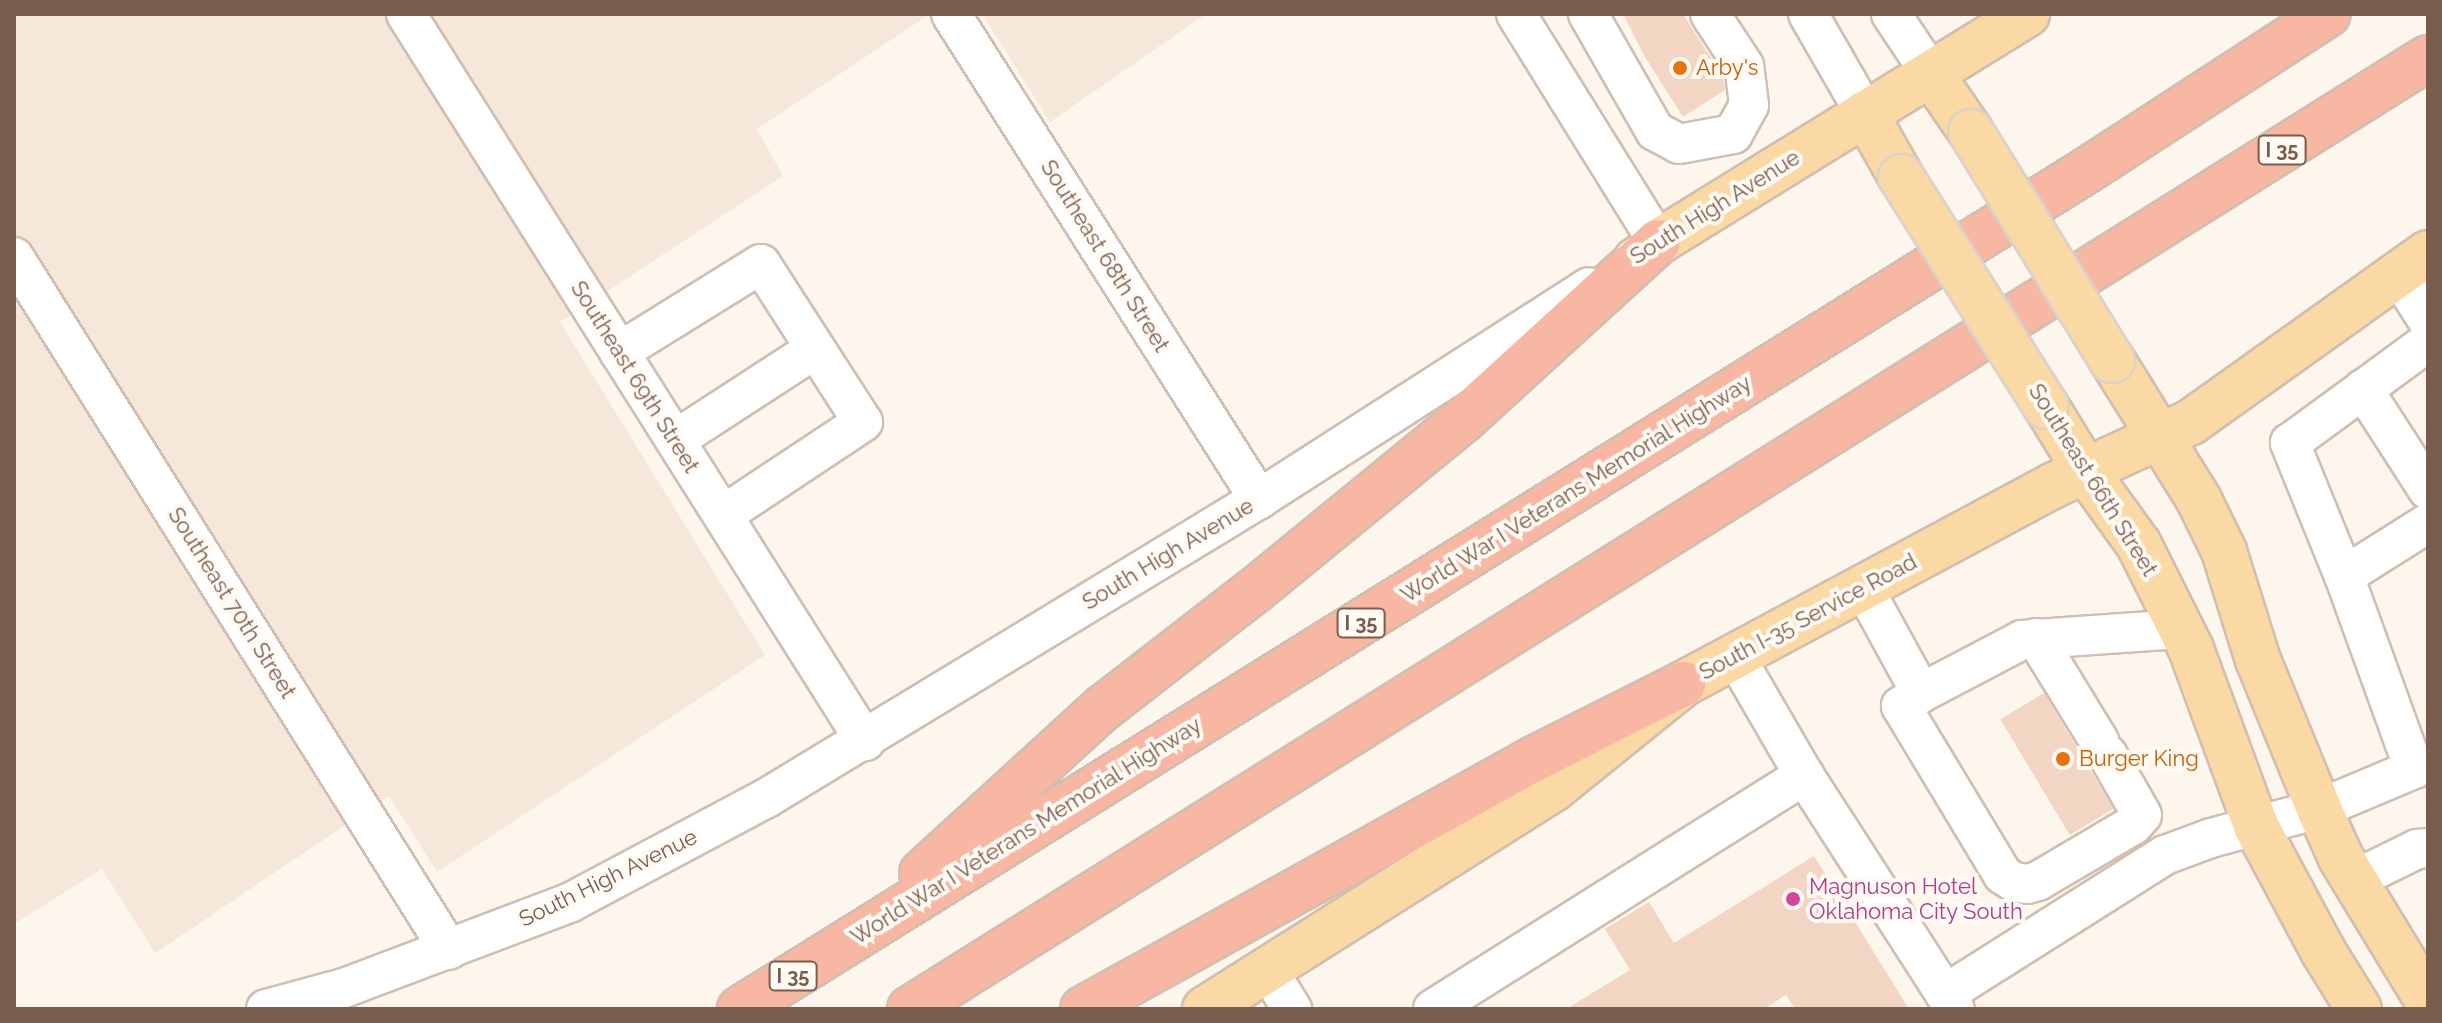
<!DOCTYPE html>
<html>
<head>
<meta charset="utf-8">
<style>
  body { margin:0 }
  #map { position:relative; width:2442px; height:1023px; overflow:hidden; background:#fdf6ec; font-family:Raleway,sans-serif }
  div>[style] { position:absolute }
  .residential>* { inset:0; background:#f5e8da }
  .building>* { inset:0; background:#f3d5c3; transform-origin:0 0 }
  .roads { filter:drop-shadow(2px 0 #d1beb0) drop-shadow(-2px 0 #d1beb0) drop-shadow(0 2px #d1beb0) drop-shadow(0 -2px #d1beb0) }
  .minor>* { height:38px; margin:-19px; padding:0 19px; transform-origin:19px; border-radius:19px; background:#fff }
  .major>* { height:44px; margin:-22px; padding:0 22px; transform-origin:22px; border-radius:22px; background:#fbd9a5 }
  .highway>* { height:44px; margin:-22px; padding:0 22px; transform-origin:22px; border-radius:22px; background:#f7b7a3 }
  .bridges { filter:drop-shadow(2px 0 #dad1cd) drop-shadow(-2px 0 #dad1cd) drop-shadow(0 2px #dad1cd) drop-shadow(0 -2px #dad1cd) }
  .major-bridge>* { height:44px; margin:-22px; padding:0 22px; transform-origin:22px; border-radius:22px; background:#fbd9a5 }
  .dots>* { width:22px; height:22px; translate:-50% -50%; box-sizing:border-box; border:4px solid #fffaf3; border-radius:50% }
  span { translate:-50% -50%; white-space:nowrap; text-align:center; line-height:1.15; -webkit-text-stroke:8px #fffaf3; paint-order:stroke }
  .shield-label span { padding:2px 6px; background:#fffaf3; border:2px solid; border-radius:6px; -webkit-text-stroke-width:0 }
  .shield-label { font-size:20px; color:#7a5c4d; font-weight:700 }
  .food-label { font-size:22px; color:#c56008 }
  .left { translate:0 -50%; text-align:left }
  .street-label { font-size:22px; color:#7a5c4d }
  .hotel-label { font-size:22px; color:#b23c85 }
  .frame { position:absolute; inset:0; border:16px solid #7a5c4d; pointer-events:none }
</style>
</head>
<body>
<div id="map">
  <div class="residential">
    <div style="clip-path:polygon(14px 14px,930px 14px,757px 129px,783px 176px,560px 322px,765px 655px,437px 872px,389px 796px,155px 953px,102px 869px,14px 924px)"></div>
    <div style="clip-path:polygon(982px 14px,1206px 14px,1050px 122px)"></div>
  </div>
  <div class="building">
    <div style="clip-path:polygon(1623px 14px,1683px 14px,1723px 77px,1725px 90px,1683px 117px,1645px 57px)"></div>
    <div style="left:2044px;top:693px;width:135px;height:51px;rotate:59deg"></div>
    <div style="clip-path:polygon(1814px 856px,1909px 1009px,1795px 1009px,1786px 995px,1764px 1009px,1566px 1009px,1630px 970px,1605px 929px,1649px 902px,1674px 943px)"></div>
  </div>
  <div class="roads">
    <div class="minor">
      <div style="left:406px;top:14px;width:860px;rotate:57.73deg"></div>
      <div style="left:951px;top:14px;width:575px;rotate:57.58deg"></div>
      <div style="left:1516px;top:14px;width:269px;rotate:58.1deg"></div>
      <div style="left:1658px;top:242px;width:29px;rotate:146deg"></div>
      <div style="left:1588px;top:14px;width:135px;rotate:60.2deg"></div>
      <div style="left:1655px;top:131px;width:27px;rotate:28deg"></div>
      <div style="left:1679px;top:144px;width:55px;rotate:-10.5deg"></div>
      <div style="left:1733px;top:134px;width:33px;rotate:-61deg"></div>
      <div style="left:1749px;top:105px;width:39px;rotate:-97deg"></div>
      <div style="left:1744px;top:66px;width:62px;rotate:-123.2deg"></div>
      <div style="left:1808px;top:14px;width:114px;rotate:60.1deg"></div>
      <div style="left:1891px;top:14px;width:72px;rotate:56.3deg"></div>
      <div style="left:14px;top:257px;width:818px;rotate:57.88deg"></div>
      <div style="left:2398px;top:274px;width:56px;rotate:57.4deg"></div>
      <div style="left:619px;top:352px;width:167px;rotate:-31.8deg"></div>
      <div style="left:761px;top:264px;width:188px;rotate:57.2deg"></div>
      <div style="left:863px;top:422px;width:168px;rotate:146.4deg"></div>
      <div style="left:2363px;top:389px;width:120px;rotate:57.2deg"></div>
      <div style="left:675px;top:440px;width:167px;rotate:-33deg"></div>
      <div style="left:2344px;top:576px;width:99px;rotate:-32.2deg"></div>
      <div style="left:1863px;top:587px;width:121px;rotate:61.3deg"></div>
      <div style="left:1921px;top:693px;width:114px;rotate:-27.7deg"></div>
      <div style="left:2022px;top:640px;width:158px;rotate:-4deg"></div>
      <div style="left:2036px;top:638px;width:121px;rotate:58.5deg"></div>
      <div style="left:1921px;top:693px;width:24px;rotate:147deg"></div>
      <div style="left:1901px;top:706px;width:197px;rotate:58.9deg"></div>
      <div style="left:2003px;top:875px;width:13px;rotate:32deg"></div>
      <div style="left:2014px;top:882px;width:13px;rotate:9deg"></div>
      <div style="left:2027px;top:884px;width:11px;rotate:-15deg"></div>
      <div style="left:2038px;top:881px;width:110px;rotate:-30.5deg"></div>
      <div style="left:2133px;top:825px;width:13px;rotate:-48deg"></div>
      <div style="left:2142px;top:815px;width:70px;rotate:-119.8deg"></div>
      <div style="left:1804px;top:775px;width:278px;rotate:57.2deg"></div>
      <div style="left:2354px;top:880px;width:70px;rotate:-26.2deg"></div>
      <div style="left:2417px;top:849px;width:11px;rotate:-5deg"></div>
      <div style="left:1268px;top:970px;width:46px;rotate:58.4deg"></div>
      <div style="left:1945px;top:994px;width:260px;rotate:-32.3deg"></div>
      <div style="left:2165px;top:855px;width:49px;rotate:-20.3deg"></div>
      <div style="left:2211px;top:838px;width:112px;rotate:-15deg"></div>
      <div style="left:2319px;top:809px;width:103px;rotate:-22.8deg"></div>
      <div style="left:2414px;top:769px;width:205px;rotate:-109.9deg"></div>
      <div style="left:2344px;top:576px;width:144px;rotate:-112.1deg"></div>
      <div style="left:2290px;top:443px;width:171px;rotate:-36.2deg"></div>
      <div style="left:266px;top:1009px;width:81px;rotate:-15.1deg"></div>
      <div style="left:344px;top:988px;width:243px;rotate:-20.7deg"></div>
      <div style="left:571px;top:902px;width:220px;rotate:-28deg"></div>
      <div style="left:765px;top:799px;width:578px;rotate:-31.27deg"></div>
      <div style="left:1259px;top:499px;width:392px;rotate:-32.7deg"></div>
      <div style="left:1433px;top:1009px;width:439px;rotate:-32.2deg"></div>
      <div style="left:1804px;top:775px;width:138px;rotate:-120.1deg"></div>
    </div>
    <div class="major">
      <div style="left:1931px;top:74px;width:70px;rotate:55.4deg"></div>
      <div style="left:1865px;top:113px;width:73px;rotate:60.6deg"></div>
      <div style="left:1658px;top:242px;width:434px;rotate:-31.7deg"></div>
      <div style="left:2112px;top:360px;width:165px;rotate:58.1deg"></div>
      <div style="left:2199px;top:500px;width:57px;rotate:63.9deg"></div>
      <div style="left:2224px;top:551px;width:114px;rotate:72.7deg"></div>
      <div style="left:2258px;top:660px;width:161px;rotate:67.7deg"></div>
      <div style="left:2319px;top:809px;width:54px;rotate:65.8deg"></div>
      <div style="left:2341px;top:858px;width:167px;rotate:58.7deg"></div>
      <div style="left:2046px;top:406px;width:75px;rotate:58.6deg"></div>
      <div style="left:2085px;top:470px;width:92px;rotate:54.2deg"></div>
      <div style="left:2139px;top:545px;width:116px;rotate:63.4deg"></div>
      <div style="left:2191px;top:649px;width:189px;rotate:69.8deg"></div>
      <div style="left:2256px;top:826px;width:142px;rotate:61.8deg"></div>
      <div style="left:2323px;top:951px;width:68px;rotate:58.2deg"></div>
      <div style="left:1205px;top:1009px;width:412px;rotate:-32.3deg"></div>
      <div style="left:1553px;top:789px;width:167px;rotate:-38.9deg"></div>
      <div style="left:1683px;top:684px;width:421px;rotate:-28.2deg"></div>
      <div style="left:2054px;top:485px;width:151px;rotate:-24.7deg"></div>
      <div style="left:2191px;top:422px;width:291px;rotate:-35.5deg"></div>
    </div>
    <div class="highway">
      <div style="left:922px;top:873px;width:245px;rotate:-42.4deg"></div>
      <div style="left:1103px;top:708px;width:191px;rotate:-37.8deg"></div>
      <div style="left:1254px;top:591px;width:270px;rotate:-39.3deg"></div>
      <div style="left:1463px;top:420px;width:264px;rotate:-42.4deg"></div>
      <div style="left:740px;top:1009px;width:1593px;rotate:-31.91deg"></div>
      <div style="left:2092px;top:167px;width:281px;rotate:-33deg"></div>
      <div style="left:910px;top:1009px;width:1791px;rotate:-32.07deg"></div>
      <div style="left:1083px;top:1009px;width:516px;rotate:-29deg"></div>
      <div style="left:1534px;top:759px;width:167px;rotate:-26.7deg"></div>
    </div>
  </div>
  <div class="bridges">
    <div class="major-bridge">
      <div style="left:1971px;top:132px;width:268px;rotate:58.3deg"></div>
      <div style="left:1901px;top:177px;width:271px;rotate:57.7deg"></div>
    </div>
  </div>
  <div class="dots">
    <div style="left:1680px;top:68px;background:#e8710a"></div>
    <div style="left:2063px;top:759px;background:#e8710a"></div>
    <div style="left:1793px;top:899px;background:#d1479c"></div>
  </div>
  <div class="shield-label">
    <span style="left:2282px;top:150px">I 35</span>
    <span style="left:1361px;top:623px">I 35</span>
    <span style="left:793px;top:976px">I 35</span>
  </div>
  <div class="food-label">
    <span class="left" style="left:1696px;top:68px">Arby's</span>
    <span class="left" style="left:2079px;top:759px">Burger King</span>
  </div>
  <div class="street-label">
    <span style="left:1715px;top:207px;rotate:-32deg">South High Avenue</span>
    <span style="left:1105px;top:256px;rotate:58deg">Southeast 68th Street</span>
    <span style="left:635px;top:377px;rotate:58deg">Southeast 69th Street</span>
    <span style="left:2093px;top:480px;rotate:58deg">Southeast 66th Street</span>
    <span style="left:1576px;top:489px;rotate:-32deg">World War I Veterans Memorial Highway</span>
    <span style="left:1168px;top:554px;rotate:-31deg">South High Avenue</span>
    <span style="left:232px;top:603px;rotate:58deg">Southeast 70th Street</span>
    <span style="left:1808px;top:617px;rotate:-28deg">South I-35 Service Road</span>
    <span style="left:1026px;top:831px;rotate:-32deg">World War I Veterans Memorial Highway</span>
    <span style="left:608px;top:878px;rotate:-26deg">South High Avenue</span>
  </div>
  <div class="hotel-label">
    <span class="left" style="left:1809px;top:899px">Magnuson Hotel<br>Oklahoma City South</span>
  </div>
  <div class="frame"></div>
</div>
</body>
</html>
